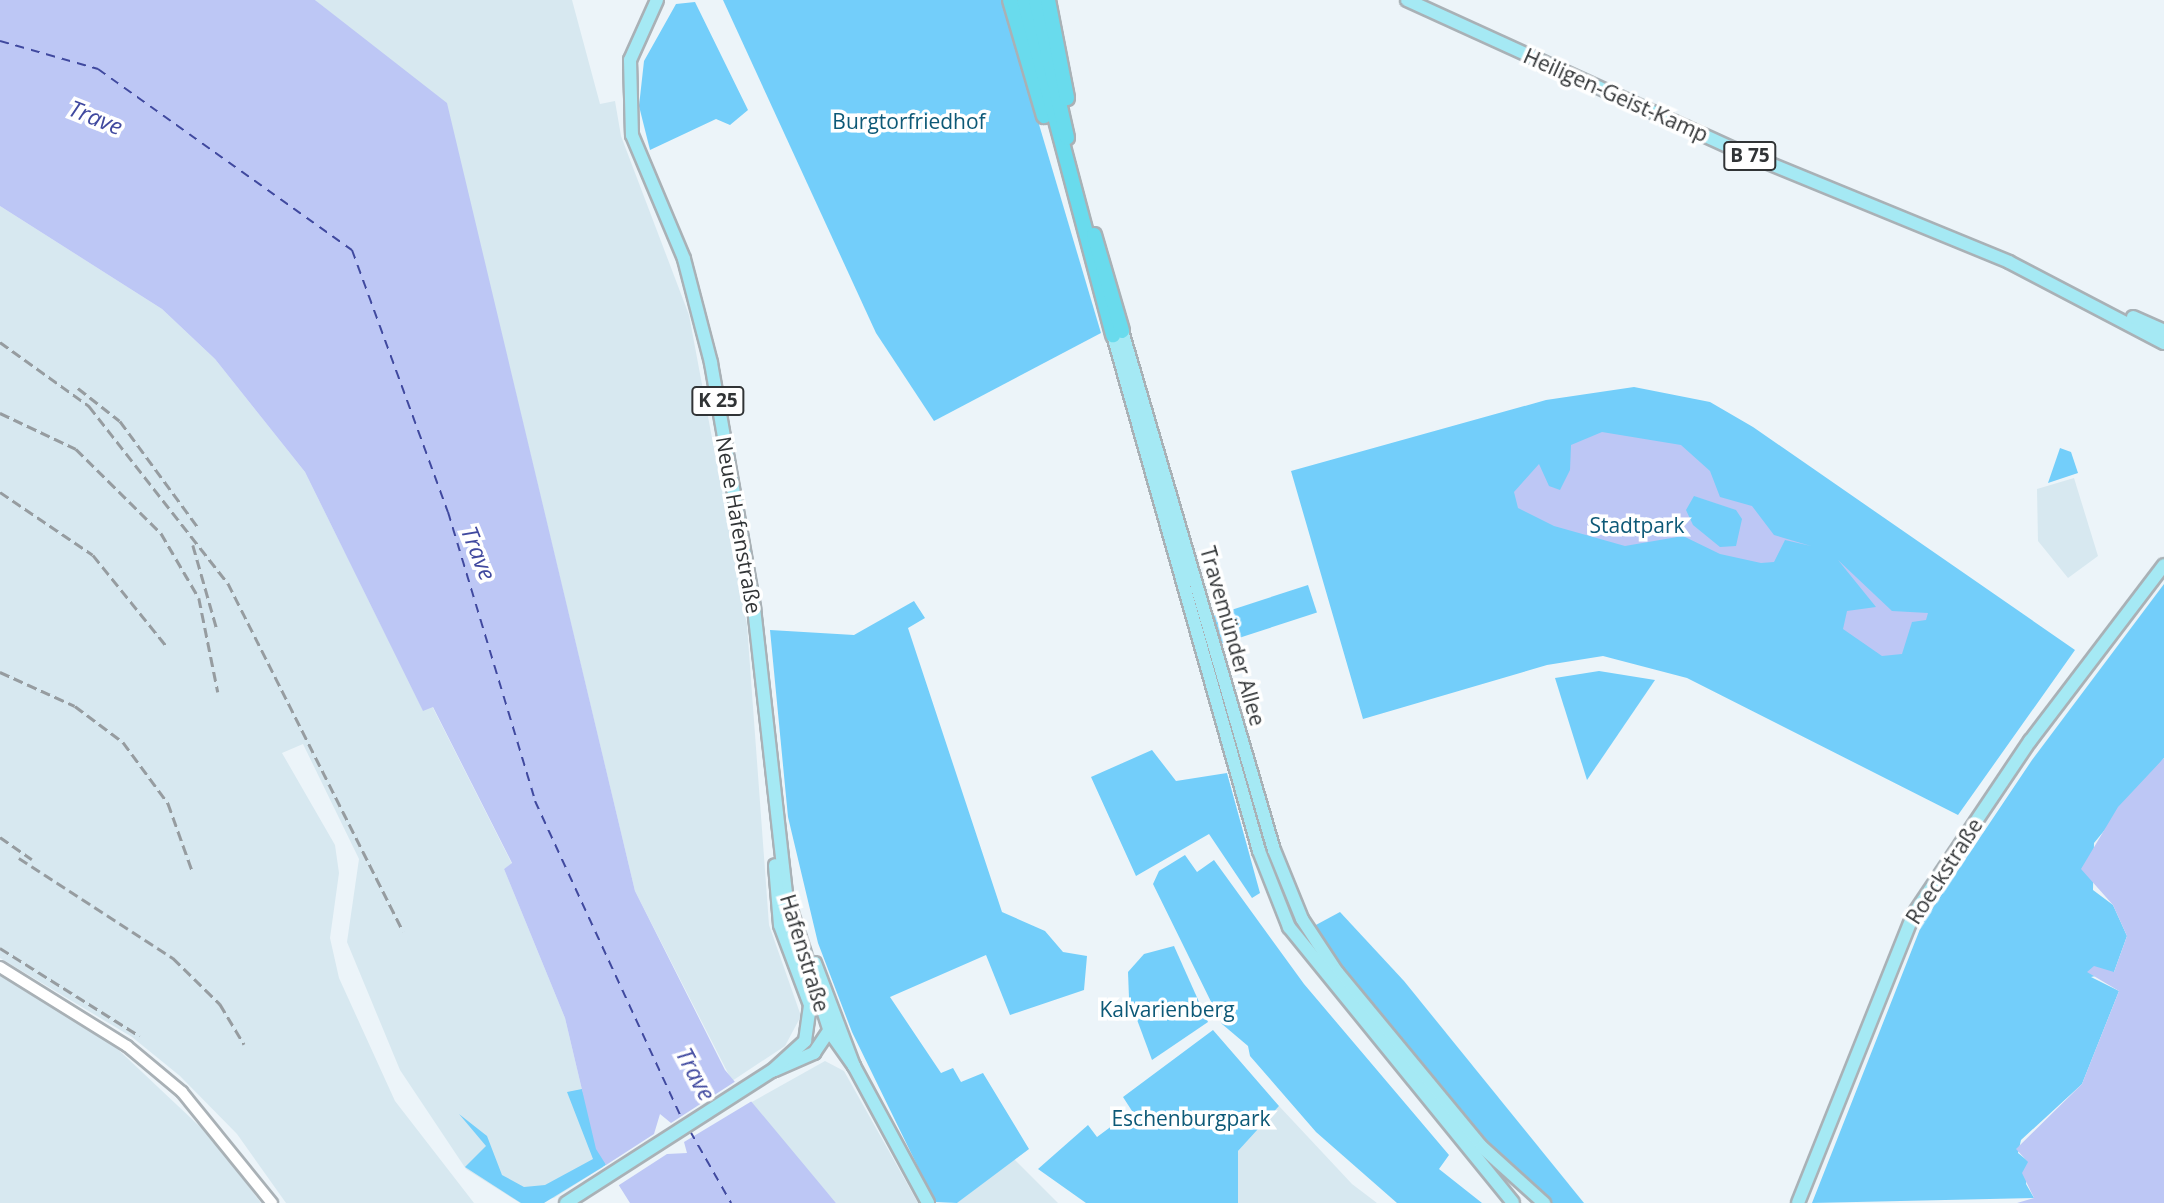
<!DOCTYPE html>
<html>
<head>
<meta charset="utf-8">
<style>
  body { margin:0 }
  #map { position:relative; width:2164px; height:1203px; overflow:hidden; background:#ecf4f9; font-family:"Open Sans",sans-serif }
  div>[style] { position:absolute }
  .built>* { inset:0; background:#d7e8f0 }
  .green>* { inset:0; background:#73cefa; transform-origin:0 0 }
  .water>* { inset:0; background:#bdc7f5 }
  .pier>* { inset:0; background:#ecf4f9 }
  .ferry>* { height:2px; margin-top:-1px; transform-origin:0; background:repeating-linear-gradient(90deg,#40499f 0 9px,transparent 0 16px) }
  .roads { filter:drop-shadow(2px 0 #a9b1b6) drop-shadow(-2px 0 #a9b1b6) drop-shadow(0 2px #a9b1b6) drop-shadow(0 -2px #a9b1b6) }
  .minor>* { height:10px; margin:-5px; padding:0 5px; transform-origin:5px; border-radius:5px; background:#fff }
  .major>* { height:12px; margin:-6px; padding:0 6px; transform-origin:6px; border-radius:6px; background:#a5e9f4 }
  .highway>* { height:14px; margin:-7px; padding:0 7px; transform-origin:7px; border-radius:7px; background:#69dbed }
  .rail>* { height:2.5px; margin-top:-1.25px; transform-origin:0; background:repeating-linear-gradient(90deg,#969ca0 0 10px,transparent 0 15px) }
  span { translate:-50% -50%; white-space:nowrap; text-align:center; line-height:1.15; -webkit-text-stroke:7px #fff; paint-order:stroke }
  .shield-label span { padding:2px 5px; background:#fff; border:2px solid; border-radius:5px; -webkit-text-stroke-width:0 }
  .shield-label { font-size:19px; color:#313436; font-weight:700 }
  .street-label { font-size:21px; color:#313436 }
  .park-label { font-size:21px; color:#0d5977 }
  .water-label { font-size:23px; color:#40499f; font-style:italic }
</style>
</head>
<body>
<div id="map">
  <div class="built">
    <div style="clip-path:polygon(315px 0,572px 0,600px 104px,615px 101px,621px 136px,689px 315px,747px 625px,769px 925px,801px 1016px,785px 1046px,732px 1081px,635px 891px,473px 215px,369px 44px)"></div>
    <div style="clip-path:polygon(0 206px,162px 309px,215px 359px,305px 472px,423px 710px,432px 706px,512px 864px,504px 869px,565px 1018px,596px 1149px,606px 1165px,554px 1198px,520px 1203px,466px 1169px,400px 1070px,347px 942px,359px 859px,303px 744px,282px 753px,335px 845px,339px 873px,330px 938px,339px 978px,395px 1101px,474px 1203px,286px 1203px,237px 1134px,180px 1076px,132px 1037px,0 958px)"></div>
    <div style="clip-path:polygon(2074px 478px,2098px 556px,2068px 578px,2038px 541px,2037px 489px)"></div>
    <div style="clip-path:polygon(0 973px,107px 1039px,212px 1138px,261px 1203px,0 1203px)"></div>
    <div style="clip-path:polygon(825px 1061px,844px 1071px,918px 1203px,836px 1203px,750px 1103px)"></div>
    <div style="clip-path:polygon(1279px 1106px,1352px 1184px,1377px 1203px,1238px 1203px,1238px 1151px)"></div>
    <div style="clip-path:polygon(1014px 1159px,1058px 1203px,957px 1203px)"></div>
  </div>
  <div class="green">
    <div style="clip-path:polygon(723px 0,1002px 0,1101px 333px,934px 421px,876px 333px)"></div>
    <div style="clip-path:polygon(695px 2px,748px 110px,730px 125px,716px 119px,650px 150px,639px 106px,644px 61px,676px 4px)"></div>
    <div style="clip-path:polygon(1634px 387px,1710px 402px,1753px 427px,2075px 650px,1958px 815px,1687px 678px,1603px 656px,1547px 665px,1363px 719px,1291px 471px,1546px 400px)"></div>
    <div style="clip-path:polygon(2060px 448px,2071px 452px,2078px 473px,2048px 483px)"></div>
    <div style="clip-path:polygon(2164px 584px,2164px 758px,2094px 843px,2093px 890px,2113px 905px,2127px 936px,2114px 972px,2091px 977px,2119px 991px,2082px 1084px,2021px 1140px,2018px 1153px,2029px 1162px,2026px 1184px,2034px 1198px,1812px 1203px,1922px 924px,2032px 760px)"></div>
    <div style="left:1308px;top:585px;width:29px;height:100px;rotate:72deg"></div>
    <div style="clip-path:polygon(914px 601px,925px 618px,908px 628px,1002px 912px,1045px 931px,1063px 952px,1087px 956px,1084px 990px,1010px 1015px,986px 955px,890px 997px,941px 1073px,953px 1068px,961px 1082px,983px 1073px,1029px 1149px,957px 1203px,935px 1202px,852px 1032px,818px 943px,788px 817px,770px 630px,854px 635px)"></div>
    <div style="clip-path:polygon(1599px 671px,1655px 680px,1587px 780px,1555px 678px)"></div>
    <div style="clip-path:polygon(1152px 750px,1176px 781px,1227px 773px,1260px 893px,1252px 898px,1209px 834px,1136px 876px,1091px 777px)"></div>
    <div style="clip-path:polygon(1185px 855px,1197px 872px,1214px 860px,1304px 984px,1449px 1155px,1439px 1169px,1482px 1203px,1397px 1203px,1316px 1132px,1250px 1056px,1248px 1046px,1222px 1024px,1153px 884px,1159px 871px)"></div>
    <div style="clip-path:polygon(1340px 912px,1404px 981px,1584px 1203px,1551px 1203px,1503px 1165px,1317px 937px,1314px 926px)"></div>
    <div style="clip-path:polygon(1174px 946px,1208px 1022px,1152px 1060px,1129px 998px,1128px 972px,1144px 954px)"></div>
    <div style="clip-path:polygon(1213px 1030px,1279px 1106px,1238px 1151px,1238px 1203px,1086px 1203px,1038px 1169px,1088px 1125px,1097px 1137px,1132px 1111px,1123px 1097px)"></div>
    <div style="clip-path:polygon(582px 1089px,606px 1165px,544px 1203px,521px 1203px,465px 1167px,486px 1146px,459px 1114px,487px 1136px,502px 1175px,524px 1187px,545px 1185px,593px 1159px,567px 1092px)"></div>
  </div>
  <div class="water">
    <div style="clip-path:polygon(0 0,315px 0,447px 103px,635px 891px,725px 1070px,836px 1203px,630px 1203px,596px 1149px,565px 1018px,504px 869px,512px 863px,433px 707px,423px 711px,305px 472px,215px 359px,162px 309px,0 206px)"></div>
    <div style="clip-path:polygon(evenodd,1602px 432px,1681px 445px,1710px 471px,1720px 497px,1752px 506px,1774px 535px,1811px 546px,1785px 540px,1774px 562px,1761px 563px,1720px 554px,1683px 536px,1625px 546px,1554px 526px,1518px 508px,1514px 492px,1539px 464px,1549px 486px,1560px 490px,1570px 470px,1571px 445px,1602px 432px,1694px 496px,1736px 510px,1742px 519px,1736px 546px,1720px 547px,1693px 525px,1686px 510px,1694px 496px)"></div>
    <div style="clip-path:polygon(1838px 560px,1892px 611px,1928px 613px,1926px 620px,1912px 622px,1902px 654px,1882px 656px,1843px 629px,1847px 611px,1876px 607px)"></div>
    <div style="clip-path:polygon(2164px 758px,2164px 1203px,2017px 1203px,2034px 1198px,2022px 1173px,2028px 1162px,2016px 1149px,2082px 1084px,2119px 991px,2087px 972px,2094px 966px,2114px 972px,2127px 936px,2113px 905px,2081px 869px,2118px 807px)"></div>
  </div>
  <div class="pier">
    <div style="clip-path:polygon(736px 1081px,752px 1101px,684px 1142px,687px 1153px,667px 1154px,616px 1187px,603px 1167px,654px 1134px,660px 1114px,671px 1123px)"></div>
  </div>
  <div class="ferry">
    <div style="left:0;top:41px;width:102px;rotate:15.9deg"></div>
    <div style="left:98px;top:69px;width:312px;rotate:35.5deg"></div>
    <div style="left:352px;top:250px;width:279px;rotate:69.9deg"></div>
    <div style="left:448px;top:512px;width:302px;rotate:73.2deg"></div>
    <div style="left:535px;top:801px;width:353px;rotate:65.2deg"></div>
    <div style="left:690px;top:1131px;width:83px;rotate:60.3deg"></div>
  </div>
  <div class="roads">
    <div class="minor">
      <div style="left:0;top:967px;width:150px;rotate:31.9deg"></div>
      <div style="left:127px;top:1046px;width:72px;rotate:39.9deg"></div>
      <div style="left:182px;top:1092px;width:143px;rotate:51deg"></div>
    </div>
    <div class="major">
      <div style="left:657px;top:0;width:66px;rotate:114.2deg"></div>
      <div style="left:630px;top:60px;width:75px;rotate:88.5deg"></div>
      <div style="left:632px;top:135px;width:134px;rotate:67.2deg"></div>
      <div style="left:684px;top:259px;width:107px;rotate:75.4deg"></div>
      <div style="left:711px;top:363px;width:249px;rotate:80deg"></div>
      <div style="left:754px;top:608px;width:288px;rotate:83.6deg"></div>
      <div style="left:786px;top:894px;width:145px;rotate:72.3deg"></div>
      <div style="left:830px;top:1032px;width:42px;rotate:54.8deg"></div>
      <div style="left:1407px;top:0;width:359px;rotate:24.5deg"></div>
      <div style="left:1734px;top:149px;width:297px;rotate:22.3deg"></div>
      <div style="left:2009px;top:262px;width:175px;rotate:27.6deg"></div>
      <div style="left:2133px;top:317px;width:34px;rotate:24deg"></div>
      <div style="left:1122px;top:331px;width:541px;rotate:73.68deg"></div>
      <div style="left:1274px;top:850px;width:74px;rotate:67.9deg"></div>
      <div style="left:1302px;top:919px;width:64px;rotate:56.6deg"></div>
      <div style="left:1337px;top:972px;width:227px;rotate:50.4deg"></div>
      <div style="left:1482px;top:1147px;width:84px;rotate:42.1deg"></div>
      <div style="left:1113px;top:335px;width:536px;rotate:74.2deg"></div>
      <div style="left:1259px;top:851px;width:82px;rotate:68.5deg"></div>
      <div style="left:1289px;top:927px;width:355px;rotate:50.9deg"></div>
      <div style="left:815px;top:963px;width:110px;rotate:69.3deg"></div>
      <div style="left:854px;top:1066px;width:156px;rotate:61.6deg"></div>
      <div style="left:775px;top:1070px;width:43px;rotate:-23.6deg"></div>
      <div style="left:814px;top:1053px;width:30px;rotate:-56deg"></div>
      <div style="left:566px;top:1203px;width:245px;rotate:-32.7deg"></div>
      <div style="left:772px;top:1071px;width:45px;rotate:-42.3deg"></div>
      <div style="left:805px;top:1041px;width:36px;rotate:-82deg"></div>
      <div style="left:810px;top:1005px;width:85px;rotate:-110.6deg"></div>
      <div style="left:780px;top:925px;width:60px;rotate:-94.8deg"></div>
      <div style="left:1798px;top:1203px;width:310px;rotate:-68.2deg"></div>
      <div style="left:1913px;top:915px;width:210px;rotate:-56.1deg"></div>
      <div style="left:2030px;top:741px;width:221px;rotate:-52.7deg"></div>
    </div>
    <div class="highway">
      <div style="left:1010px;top:0;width:121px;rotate:73.7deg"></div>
      <div style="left:1024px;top:0;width:347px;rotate:75.1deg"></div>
      <div style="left:1036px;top:0;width:141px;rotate:77.3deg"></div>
      <div style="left:1048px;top:0;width:100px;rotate:79deg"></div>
      <div style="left:1094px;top:235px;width:100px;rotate:73.7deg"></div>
    </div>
  </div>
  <div class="rail">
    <div style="left:0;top:342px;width:110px;rotate:35.7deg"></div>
    <div style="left:89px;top:406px;width:225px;rotate:51.9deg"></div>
    <div style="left:228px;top:583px;width:390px;rotate:63.3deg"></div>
    <div style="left:78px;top:388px;width:53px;rotate:38.2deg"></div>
    <div style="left:120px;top:421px;width:132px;rotate:53.7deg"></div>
    <div style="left:0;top:413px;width:84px;rotate:25.3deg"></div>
    <div style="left:76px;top:449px;width:120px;rotate:44.7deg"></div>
    <div style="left:161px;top:533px;width:75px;rotate:59.7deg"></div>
    <div style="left:199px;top:598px;width:96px;rotate:78.6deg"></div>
    <div style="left:0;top:492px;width:112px;rotate:34.1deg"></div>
    <div style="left:93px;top:555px;width:119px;rotate:51.1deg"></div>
    <div style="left:193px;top:545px;width:87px;rotate:74.1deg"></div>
    <div style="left:0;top:672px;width:82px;rotate:24.4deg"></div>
    <div style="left:75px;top:706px;width:60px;rotate:36.9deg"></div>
    <div style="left:123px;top:742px;width:76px;rotate:53.6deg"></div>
    <div style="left:168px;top:803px;width:74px;rotate:70.3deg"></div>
    <div style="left:0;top:837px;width:39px;rotate:35deg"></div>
    <div style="left:19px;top:858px;width:184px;rotate:33deg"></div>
    <div style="left:173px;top:958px;width:66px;rotate:44.4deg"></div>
    <div style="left:220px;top:1004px;width:47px;rotate:59deg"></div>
    <div style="left:0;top:948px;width:165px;rotate:32.2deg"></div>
  </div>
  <div class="shield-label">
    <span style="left:1750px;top:156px">B 75</span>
    <span style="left:718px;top:401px">K 25</span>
  </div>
  <div class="street-label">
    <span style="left:1616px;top:95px;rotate:24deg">Heiligen-Geist-Kamp</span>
    <span style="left:739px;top:525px;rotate:80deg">Neue Hafenstraße</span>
    <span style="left:1233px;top:636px;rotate:74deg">Travemünder Allee</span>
    <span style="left:1944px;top:871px;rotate:-57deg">Roeckstraße</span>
    <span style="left:805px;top:953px;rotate:73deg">Hafenstraße</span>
  </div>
  <div class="park-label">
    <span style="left:909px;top:121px">Burgtorfriedhof</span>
    <span style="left:1637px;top:525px">Stadtpark</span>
    <span style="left:1167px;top:1009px">Kalvarienberg</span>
    <span style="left:1191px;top:1118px">Eschenburgpark</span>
  </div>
  <div class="water-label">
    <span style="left:96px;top:117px;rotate:22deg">Trave</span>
    <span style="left:479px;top:553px;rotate:68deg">Trave</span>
    <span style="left:696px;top:1074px;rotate:62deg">Trave</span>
  </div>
</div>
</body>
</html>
